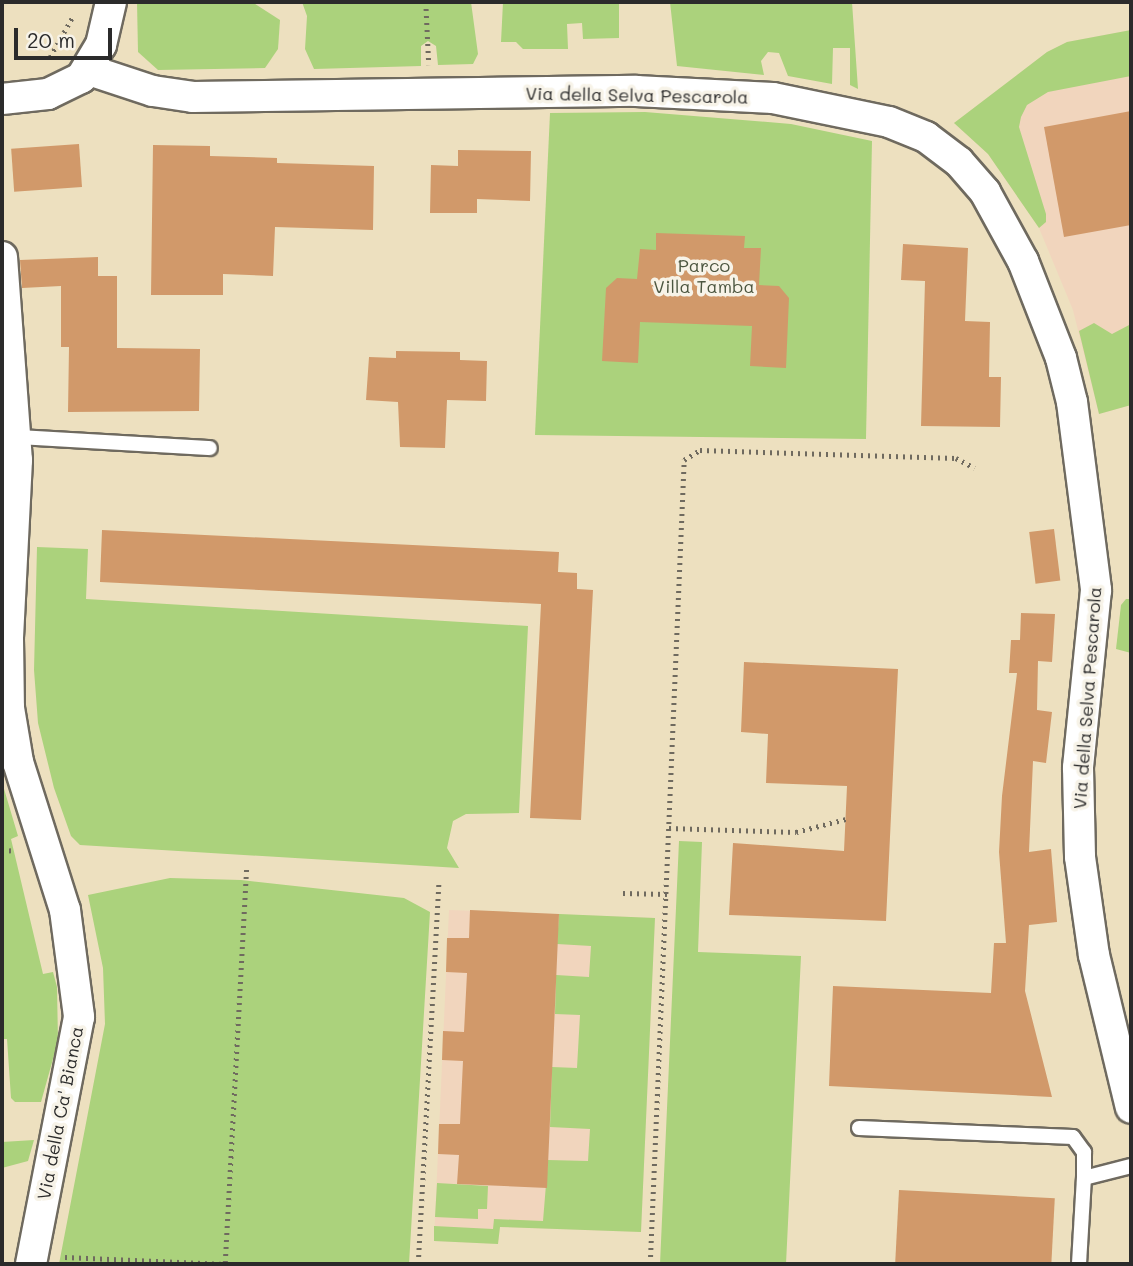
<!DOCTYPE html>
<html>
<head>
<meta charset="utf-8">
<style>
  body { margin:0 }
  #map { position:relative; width:1133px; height:1266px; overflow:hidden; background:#ede0bf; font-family:Mali,sans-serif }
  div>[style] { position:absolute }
  .built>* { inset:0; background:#f1d5bd }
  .green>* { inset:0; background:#abd27c }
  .building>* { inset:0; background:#d1996a; transform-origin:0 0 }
  .path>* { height:4.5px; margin-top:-2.25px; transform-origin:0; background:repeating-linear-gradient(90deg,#6f6a5f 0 2px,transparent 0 7px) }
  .roads { filter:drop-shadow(2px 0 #6f6a5f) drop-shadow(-2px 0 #6f6a5f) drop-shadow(0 2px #6f6a5f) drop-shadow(0 -2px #6f6a5f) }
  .service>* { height:14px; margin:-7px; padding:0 7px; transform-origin:7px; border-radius:7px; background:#fff }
  .minor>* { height:30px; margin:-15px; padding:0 15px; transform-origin:15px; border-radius:15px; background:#fff }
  span { translate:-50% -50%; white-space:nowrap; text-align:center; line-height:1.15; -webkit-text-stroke:7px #f7f3e8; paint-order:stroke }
  .street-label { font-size:18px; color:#2b2b2b }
  .park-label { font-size:18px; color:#4b553f }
  .frame { position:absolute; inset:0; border:4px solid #2b2b2b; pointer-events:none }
  .scale { position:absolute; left:14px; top:28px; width:98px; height:32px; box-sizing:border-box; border:4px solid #2b2b2b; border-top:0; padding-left:9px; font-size:21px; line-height:24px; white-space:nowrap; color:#2b2b2b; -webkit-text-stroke:5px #f7f3e8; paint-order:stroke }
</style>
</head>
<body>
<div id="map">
  <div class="built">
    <div style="clip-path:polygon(1131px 30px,1131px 405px,1099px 414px,1073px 310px,1039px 228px,988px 154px,954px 123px,1047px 52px,1067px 42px)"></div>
    <div style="clip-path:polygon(449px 910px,655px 918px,641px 1232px,500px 1227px,498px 1244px,434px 1241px)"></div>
  </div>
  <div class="green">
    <div style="clip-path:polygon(137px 2px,252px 2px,280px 20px,278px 49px,265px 68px,158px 70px,138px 52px)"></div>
    <div style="clip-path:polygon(302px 2px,471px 2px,478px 54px,473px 64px,438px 65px,436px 46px,428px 41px,421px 46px,421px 66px,314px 69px,305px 49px,307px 16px)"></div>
    <div style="clip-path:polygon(503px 2px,619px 2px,619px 38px,583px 39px,582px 23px,567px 24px,568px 49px,523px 49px,516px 42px,501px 42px)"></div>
    <div style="clip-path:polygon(670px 2px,852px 2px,858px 89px,850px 85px,850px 48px,833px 48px,832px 84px,788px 76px,779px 53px,768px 52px,761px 61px,764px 75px,677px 66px)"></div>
    <div style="clip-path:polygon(1131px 30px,1131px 76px,1048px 92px,1027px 105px,1021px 117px,1019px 127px,1046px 214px,1046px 222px,1039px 228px,988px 154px,954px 123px,1047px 52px,1067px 42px)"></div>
    <div style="clip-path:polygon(645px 112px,791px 124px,872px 141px,866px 439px,535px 435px,550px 113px)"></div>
    <div style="clip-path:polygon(1094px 323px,1112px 334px,1131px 324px,1131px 405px,1099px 414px,1079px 331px)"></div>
    <div style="clip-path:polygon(37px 547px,88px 549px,86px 599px,528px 626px,519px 813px,466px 814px,453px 821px,447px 848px,459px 868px,80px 845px,71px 836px,54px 788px,38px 723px,34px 670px)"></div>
    <div style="clip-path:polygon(1126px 599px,1131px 599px,1131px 653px,1116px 649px,1121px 605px)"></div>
    <div style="clip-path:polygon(2px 782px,18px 836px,11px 839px,43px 974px,53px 972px,57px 987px,58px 1041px,41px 1102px,15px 1102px,11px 1098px,7px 1039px,2px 1039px)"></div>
    <div style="clip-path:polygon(679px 841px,702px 842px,698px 952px,801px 956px,786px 1264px,660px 1264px)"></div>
    <div style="clip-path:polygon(170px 878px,241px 880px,404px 898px,430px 912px,409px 1264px,59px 1264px,105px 1024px,103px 968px,88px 895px)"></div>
    <div style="clip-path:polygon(559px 914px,655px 918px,641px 1232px,500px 1227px,498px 1244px,434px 1241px,434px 1226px,493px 1229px,494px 1219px,543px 1221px,548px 1160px,588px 1161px,590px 1129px,550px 1127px,552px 1067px,577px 1068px,580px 1015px,555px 1014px,556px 975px,589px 977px,591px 946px,557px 944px)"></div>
    <div style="clip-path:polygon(34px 1140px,28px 1161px,2px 1168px,2px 1142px)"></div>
    <div style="clip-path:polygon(437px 1183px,488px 1186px,487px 1209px,478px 1209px,478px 1219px,435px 1217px)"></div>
  </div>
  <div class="building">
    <div style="clip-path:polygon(1131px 111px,1131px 225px,1064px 237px,1044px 127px)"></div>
    <div style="left:79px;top:144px;width:43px;height:68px;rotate:86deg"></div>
    <div style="clip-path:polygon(153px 145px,210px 146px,210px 156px,277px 158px,277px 163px,374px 166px,373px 230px,275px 227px,273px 276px,223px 274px,223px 295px,151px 295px)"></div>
    <div style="clip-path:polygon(458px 150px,531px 151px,530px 201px,477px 199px,477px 213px,430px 213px,431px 165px,458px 166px)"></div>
    <div style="clip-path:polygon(656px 233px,745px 236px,744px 248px,761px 248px,759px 285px,779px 286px,789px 298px,786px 368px,750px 366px,752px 326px,640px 322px,638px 363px,602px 361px,606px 288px,617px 278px,637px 279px,640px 249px,656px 250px)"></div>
    <div style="clip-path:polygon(903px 244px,968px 248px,965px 321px,990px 322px,989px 377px,1001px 377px,1000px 427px,921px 426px,925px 281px,901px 280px)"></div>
    <div style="clip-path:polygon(98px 257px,98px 276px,117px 276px,117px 348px,200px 349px,199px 411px,68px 412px,69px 347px,61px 347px,61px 286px,22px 288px,20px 260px)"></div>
    <div style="clip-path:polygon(396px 351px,460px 352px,460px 360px,487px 361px,486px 401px,447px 400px,445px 448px,400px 447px,398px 402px,366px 400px,369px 357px,396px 358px)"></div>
    <div style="left:1054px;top:529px;width:52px;height:25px;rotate:83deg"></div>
    <div style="clip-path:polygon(102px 530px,559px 552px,558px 572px,577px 573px,577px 589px,593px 590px,581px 820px,530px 818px,541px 604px,100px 582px)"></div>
    <div style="clip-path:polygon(1021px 613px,1055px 614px,1052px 662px,1038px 661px,1037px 710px,1052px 712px,1046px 763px,1033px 761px,1029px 852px,1051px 849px,1057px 922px,1029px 925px,1025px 991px,1052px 1097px,829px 1086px,833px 986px,991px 993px,994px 943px,1006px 943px,999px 852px,1002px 796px,1017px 673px,1009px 673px,1011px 640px,1020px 640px)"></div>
    <div style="clip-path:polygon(744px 662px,898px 669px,886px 921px,729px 915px,733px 843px,844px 851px,847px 786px,766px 783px,768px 734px,741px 732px)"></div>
    <div style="clip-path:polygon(470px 910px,559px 914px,547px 1188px,457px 1184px,459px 1155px,438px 1154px,439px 1124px,460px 1124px,463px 1061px,442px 1060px,443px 1031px,464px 1032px,467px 973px,446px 972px,447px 938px,469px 938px)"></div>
    <div style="left:899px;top:1190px;width:156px;height:74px;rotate:3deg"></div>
  </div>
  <div class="path">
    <div style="left:426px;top:2px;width:63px;rotate:87.3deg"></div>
    <div style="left:50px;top:57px;width:47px;rotate:-60.7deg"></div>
    <div style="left:669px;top:828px;width:127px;rotate:1.8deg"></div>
    <div style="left:796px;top:832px;width:52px;rotate:-14.6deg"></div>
    <div style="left:2px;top:851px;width:13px;rotate:-4deg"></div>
    <div style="left:623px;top:893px;width:44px;rotate:1.3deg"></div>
    <div style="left:65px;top:1257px;width:161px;rotate:2.5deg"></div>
    <div style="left:225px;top:1263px;width:394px;rotate:-86.9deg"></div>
    <div style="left:418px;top:1264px;width:383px;rotate:-86.9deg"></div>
    <div style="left:650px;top:1264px;width:805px;rotate:-87.58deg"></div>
    <div style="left:684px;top:460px;width:19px;rotate:-32deg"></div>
    <div style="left:700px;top:450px;width:256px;rotate:1.8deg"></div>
    <div style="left:956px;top:458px;width:21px;rotate:28deg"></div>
  </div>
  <div class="roads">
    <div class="service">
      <div style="left:17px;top:437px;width:193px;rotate:3.3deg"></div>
      <div style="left:859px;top:1128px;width:214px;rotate:2.4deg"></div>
      <div style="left:1073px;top:1137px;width:19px;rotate:54deg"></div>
      <div style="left:1084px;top:1152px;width:26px;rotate:90deg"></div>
      <div style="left:1084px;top:1178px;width:49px;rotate:-14.3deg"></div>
      <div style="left:1079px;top:1264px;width:86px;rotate:-86.7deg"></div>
    </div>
    <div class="minor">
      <div style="left:89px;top:70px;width:67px;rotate:18.2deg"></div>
      <div style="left:153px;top:91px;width:40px;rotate:8.5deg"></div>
      <div style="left:193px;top:97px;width:443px;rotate:-0.8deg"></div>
      <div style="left:636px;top:91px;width:137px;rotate:2.9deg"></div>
      <div style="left:773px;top:98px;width:118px;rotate:11.7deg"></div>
      <div style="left:889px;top:122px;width:40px;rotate:22deg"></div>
      <div style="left:926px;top:137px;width:41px;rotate:37.1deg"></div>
      <div style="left:959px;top:162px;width:40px;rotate:49deg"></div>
      <div style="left:985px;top:192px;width:79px;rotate:61.2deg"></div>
      <div style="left:1023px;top:261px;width:104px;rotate:68.6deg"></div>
      <div style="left:1061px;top:358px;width:45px;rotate:76deg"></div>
      <div style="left:1072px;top:402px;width:190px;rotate:82.7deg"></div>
      <div style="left:1096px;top:590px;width:179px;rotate:95.8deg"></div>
      <div style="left:1078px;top:768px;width:89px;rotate:88.7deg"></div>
      <div style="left:1080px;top:857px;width:99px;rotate:81.9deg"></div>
      <div style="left:1094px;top:955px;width:157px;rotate:76.4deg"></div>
      <div style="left:2px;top:99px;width:46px;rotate:-6.2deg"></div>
      <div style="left:48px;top:94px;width:37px;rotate:-26deg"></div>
      <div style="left:81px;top:78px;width:39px;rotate:-59deg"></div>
      <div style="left:101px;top:45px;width:44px;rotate:-76.9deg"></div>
      <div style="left:2px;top:257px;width:204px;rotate:85.8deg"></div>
      <div style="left:17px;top:460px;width:179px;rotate:92.9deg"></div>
      <div style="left:8px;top:639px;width:69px;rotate:89.2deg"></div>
      <div style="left:9px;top:708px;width:55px;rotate:80.5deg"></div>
      <div style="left:18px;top:762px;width:155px;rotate:72.4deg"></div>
      <div style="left:65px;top:910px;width:108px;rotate:82.5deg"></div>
      <div style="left:79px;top:1017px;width:252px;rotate:101deg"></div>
    </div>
  </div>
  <div class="street-label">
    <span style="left:637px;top:95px;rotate:1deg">Via della Selva Pescarola</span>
    <span style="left:1087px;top:698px;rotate:-86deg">Via della Selva Pescarola</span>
    <span style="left:60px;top:1113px;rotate:-79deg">Via della Ca' Bianca</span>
  </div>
  <div class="park-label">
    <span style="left:704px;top:276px">Parco<br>Villa Tamba</span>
  </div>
  <div class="frame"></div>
  <div class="scale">20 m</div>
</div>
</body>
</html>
